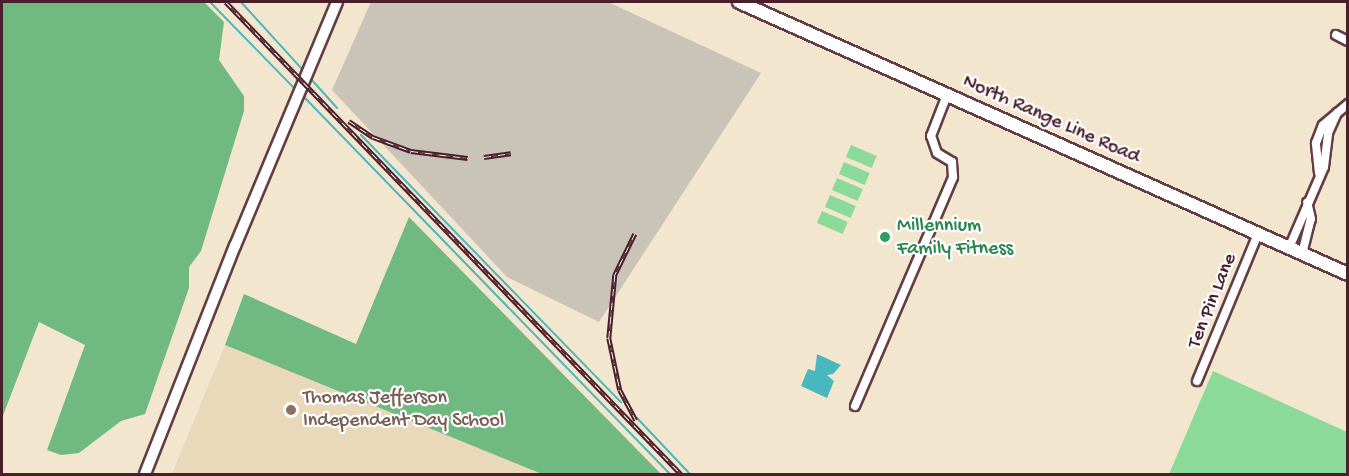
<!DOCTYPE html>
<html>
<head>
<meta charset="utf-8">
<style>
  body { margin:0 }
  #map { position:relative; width:1349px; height:476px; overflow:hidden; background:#f3e6ce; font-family:"Gochi Hand",sans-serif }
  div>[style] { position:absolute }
  .built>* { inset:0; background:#ead8ba }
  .industrial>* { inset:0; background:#cac3b8 }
  .green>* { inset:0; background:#8bda99; transform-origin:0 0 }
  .forest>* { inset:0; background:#70ba81 }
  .water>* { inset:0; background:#48b7be }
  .stream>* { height:2px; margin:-1px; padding:0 1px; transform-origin:1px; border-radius:1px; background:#48b7be }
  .roads { filter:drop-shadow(2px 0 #633d43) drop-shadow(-2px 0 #633d43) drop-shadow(0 2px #633d43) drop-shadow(0 -2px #633d43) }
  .street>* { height:8px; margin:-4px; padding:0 4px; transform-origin:4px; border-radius:4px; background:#fff }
  .secondary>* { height:10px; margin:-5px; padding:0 5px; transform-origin:5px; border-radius:5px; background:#fff }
  .primary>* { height:12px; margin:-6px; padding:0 6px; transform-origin:6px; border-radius:6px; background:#fff }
  .rail>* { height:4.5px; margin-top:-2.25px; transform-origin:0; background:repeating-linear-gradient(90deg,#fff 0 7px,#4a1f2b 0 14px); box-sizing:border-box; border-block:2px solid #4a1f2b }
  .dots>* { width:16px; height:16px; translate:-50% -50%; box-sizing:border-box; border:3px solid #fff; border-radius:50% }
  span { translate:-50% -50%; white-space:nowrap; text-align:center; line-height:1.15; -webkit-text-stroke:4.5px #fff; paint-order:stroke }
  .street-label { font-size:20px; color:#4a1f2b }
  .leisure-label { font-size:20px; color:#27864d }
  .left { translate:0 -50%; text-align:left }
  .education-label { font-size:20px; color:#785e54 }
  .frame { position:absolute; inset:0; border:3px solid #4a1f2b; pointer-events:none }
</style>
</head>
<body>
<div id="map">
  <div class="built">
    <div style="clip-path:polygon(225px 345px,542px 474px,172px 474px)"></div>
  </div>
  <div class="industrial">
    <div style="clip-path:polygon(371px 2px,608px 2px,761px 73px,599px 322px,507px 277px,332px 90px)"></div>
  </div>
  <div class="green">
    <div style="left:851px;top:145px;width:28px;height:13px;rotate:23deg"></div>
    <div style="left:844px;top:162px;width:28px;height:13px;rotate:23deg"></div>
    <div style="left:837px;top:178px;width:28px;height:13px;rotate:23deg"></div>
    <div style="left:830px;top:195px;width:28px;height:13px;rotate:23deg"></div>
    <div style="left:822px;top:211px;width:28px;height:13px;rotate:23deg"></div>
    <div style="clip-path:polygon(1213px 371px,1347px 432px,1347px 474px,1169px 474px)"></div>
  </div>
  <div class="forest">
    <div style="clip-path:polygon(2px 2px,204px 2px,224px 22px,219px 60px,244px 96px,244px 111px,201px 251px,189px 267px,189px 288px,145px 414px,121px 421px,79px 453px,61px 455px,47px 450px,85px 345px,39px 322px,2px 418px)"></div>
    <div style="clip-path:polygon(409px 217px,661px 474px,542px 474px,225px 345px,244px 294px,356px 344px)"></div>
  </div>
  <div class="water">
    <div style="clip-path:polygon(817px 354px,841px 365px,833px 374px,827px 375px,834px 381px,827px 398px,801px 386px,808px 369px,815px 371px)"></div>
  </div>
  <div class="stream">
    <div style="left:210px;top:2px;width:119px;rotate:45.7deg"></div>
    <div style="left:241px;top:2px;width:89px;rotate:47.7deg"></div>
    <div style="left:311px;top:79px;width:39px;rotate:48deg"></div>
    <div style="left:304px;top:97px;width:525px;rotate:45.85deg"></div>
    <div style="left:361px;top:135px;width:373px;rotate:45.8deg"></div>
    <div style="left:637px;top:418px;width:77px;rotate:46.6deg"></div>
  </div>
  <div class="roads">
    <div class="street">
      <div style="left:1336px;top:35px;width:13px;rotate:27deg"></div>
      <div style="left:1319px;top:173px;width:30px;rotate:-96deg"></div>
      <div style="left:1316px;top:143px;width:19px;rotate:-69deg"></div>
      <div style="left:1323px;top:125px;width:33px;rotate:-40deg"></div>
      <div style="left:1289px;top:248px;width:88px;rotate:-66.6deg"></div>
      <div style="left:1324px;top:167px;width:34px;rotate:-83deg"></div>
      <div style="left:1328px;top:133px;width:22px;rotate:-66deg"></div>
      <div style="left:1302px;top:254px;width:36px;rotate:-76deg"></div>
      <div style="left:1311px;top:219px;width:17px;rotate:-103deg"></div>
      <div style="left:1197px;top:381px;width:159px;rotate:-67.5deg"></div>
      <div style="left:855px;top:406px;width:249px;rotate:-66.8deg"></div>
      <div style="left:953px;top:177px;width:15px;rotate:-94deg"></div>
      <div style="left:952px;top:162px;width:17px;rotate:-149deg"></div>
      <div style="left:937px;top:153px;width:18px;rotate:-109deg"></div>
      <div style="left:931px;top:136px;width:44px;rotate:-68.7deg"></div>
    </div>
    <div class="secondary">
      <div style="left:145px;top:474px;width:245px;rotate:-68.5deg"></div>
      <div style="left:235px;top:246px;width:264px;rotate:-67.3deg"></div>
    </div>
    <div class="primary">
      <div style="left:739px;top:2px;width:667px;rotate:24.07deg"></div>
    </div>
  </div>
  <div class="rail">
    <div style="left:226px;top:2px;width:656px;rotate:46.05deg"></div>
    <div style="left:349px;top:121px;width:29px;rotate:34deg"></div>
    <div style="left:373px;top:137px;width:40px;rotate:20.2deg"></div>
    <div style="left:411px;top:151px;width:57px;rotate:7deg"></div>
    <div style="left:484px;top:157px;width:27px;rotate:-8deg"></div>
    <div style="left:635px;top:234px;width:46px;rotate:116deg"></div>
    <div style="left:615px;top:275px;width:63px;rotate:95.4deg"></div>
    <div style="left:609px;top:338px;width:53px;rotate:78.1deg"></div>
    <div style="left:620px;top:390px;width:34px;rotate:62deg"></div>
  </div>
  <div class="dots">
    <div style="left:885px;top:237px;background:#2e9e5b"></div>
    <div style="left:291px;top:410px;background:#8d6e63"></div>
  </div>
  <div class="street-label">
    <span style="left:1051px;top:120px;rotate:24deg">North Range Line Road</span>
    <span style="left:1213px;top:301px;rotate:-68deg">Ten Pin Lane</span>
  </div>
  <div class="leisure-label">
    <span class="left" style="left:897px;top:238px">Millennium<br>Family Fitness</span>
  </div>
  <div class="education-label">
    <span class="left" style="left:303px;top:410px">Thomas Jefferson<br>Independent Day School</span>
  </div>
  <div class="frame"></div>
</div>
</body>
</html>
